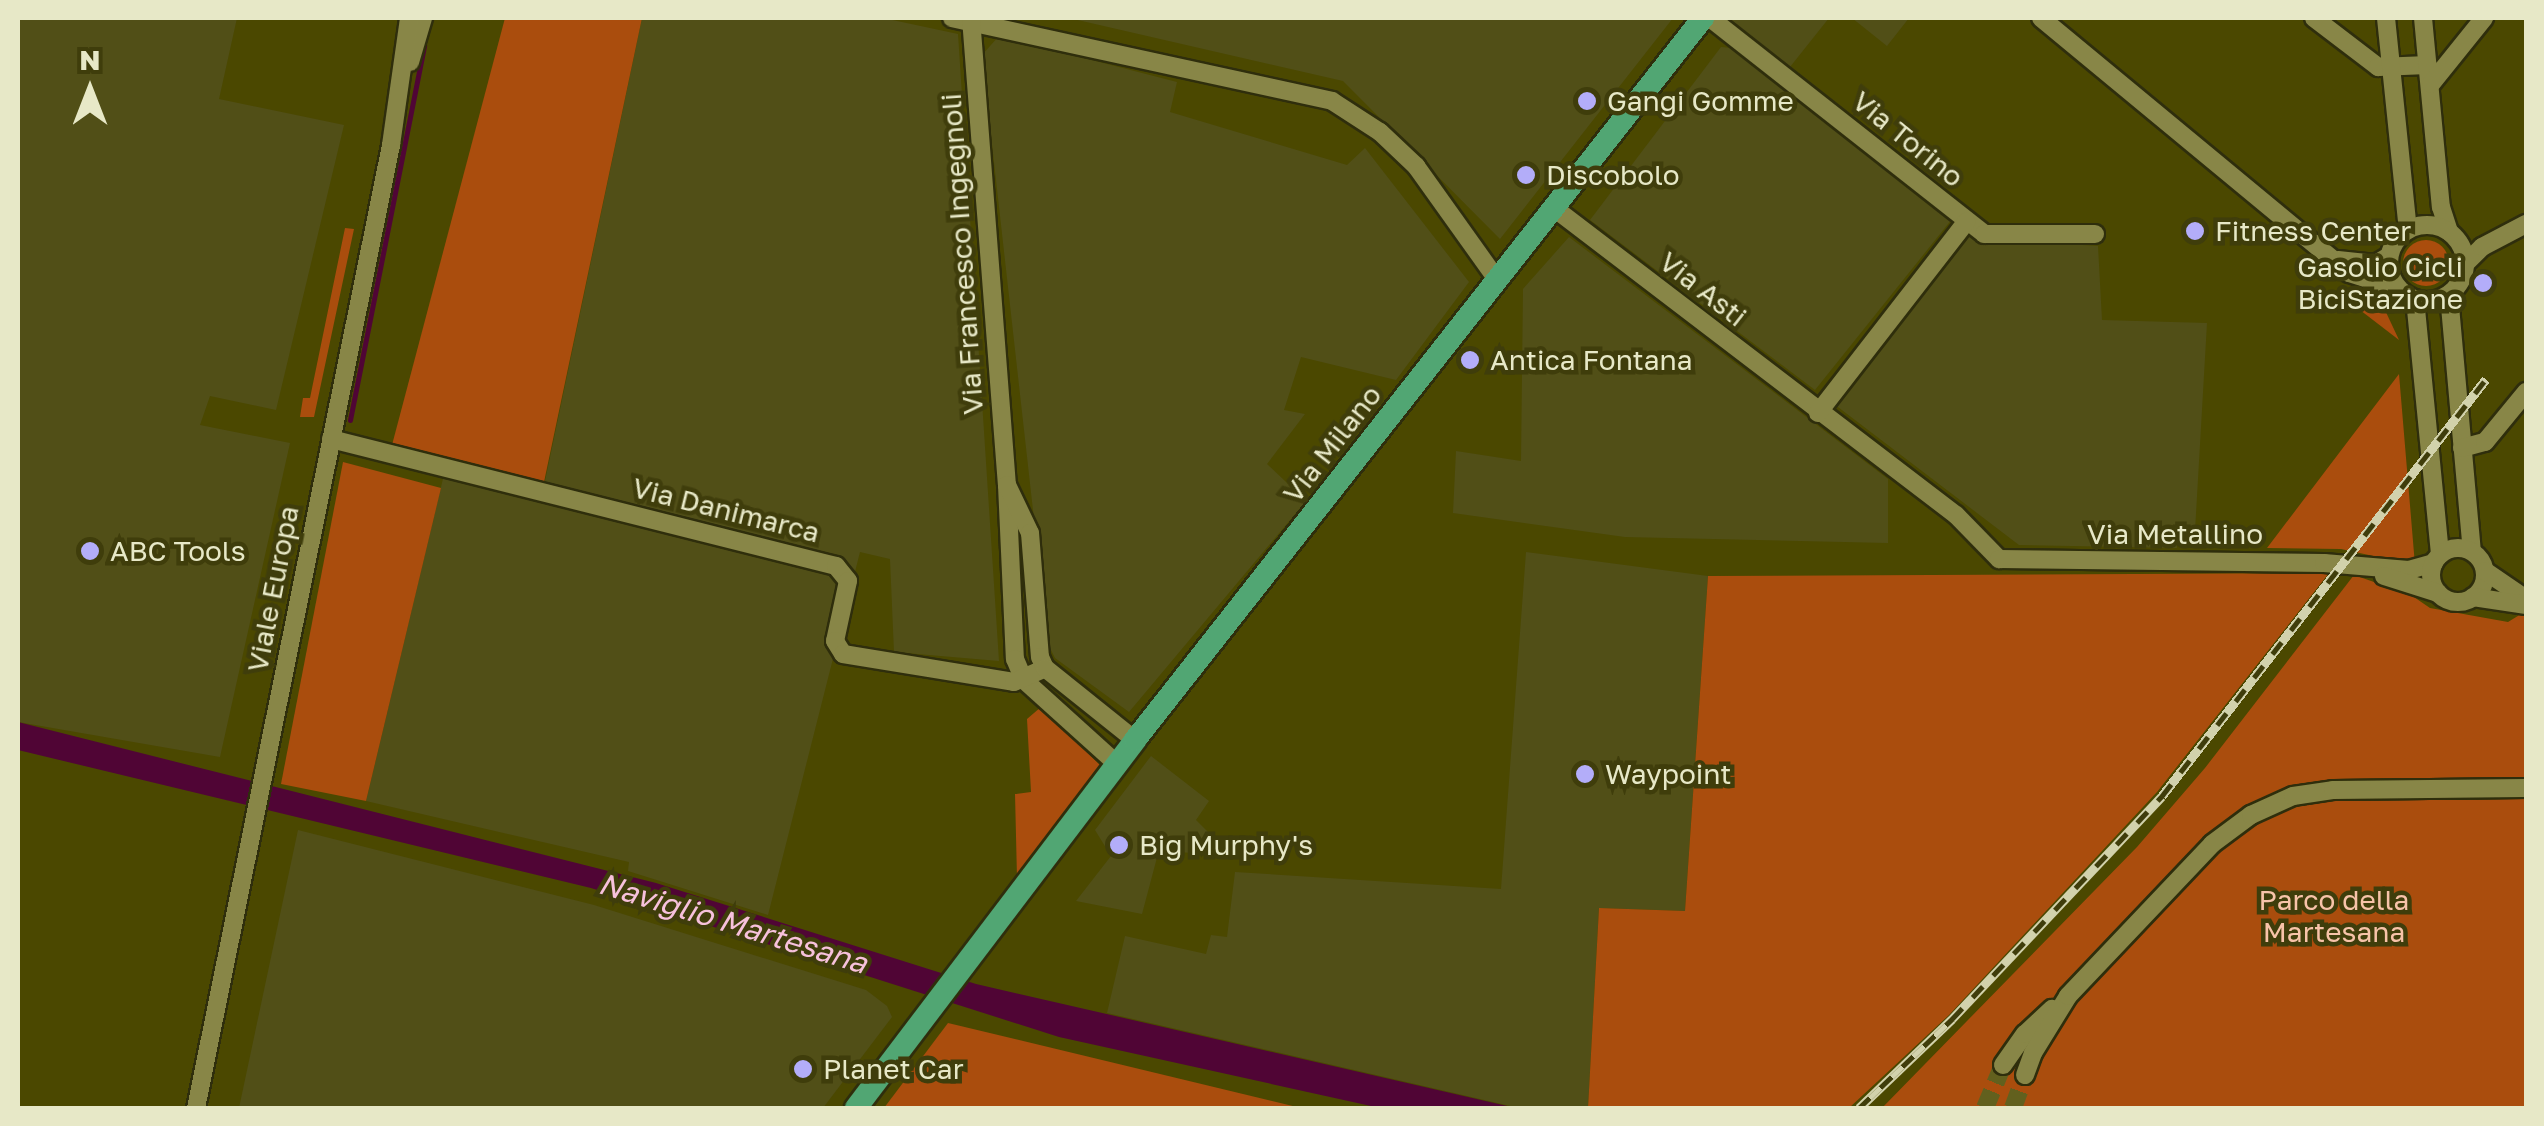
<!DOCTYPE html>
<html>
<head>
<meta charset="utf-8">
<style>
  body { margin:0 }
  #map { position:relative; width:2544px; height:1126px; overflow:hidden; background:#4b4800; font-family:"Golos Text",sans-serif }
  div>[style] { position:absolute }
  .built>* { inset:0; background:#514f17 }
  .green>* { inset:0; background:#aa4d0d }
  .round { border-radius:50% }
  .water>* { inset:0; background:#500535 }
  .stream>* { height:5px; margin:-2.5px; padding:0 2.5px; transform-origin:2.5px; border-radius:2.5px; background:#500535 }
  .minor-tunnel>* { height:18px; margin-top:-9px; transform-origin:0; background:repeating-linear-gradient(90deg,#62601e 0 18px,transparent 0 27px) }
  .roads { filter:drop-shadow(2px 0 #2f2e0c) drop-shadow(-2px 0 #2f2e0c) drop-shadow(0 2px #2f2e0c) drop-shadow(0 -2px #2f2e0c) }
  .minor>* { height:18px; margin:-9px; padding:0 9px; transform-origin:9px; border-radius:9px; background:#888647 }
  .minor>.ring { margin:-9px; padding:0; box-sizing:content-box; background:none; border:18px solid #888647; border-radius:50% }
  .major>* { height:22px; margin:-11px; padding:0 11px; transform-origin:11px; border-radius:11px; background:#51a673 }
  .rail>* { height:9px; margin-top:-4.5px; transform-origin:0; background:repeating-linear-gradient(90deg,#3f3d0b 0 15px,#d2d2ac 0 30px); box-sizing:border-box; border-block:2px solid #d2d2ac }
  .dots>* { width:28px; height:28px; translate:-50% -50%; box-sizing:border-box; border:5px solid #3f3d0b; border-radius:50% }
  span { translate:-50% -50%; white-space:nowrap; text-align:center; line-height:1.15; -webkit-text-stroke:9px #3f3d0b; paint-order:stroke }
  .poi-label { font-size:28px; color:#e7e8c7 }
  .left { translate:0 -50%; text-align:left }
  .right { translate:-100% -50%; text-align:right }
  .street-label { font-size:28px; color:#e7e8c7 }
  .park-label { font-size:28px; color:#f7c3a9 }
  .water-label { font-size:30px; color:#f7c1dc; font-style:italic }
  .frame { position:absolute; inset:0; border:20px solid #e7e8c7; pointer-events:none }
  .north { position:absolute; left:40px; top:40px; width:100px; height:100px; -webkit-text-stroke:8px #3f3d0b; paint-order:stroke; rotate:0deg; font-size:28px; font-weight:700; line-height:40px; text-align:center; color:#e7e8c7 }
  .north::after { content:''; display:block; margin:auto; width:35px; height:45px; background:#e7e8c7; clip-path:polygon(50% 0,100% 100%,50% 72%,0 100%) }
</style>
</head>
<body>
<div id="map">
  <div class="built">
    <div style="clip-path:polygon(18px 18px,237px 18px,219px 99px,344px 125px,276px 410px,210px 396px,200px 425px,290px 443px,220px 757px,18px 722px)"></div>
    <div style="clip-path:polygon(642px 18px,883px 18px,958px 34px,999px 661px,894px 652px,890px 559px,860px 552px,768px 915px,628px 871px,629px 862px,366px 801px,447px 462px,545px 481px)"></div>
    <div style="clip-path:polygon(1069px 18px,1673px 18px,1500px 239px,1343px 81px)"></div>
    <div style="clip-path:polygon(1714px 18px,1829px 18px,1786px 72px)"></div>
    <div style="clip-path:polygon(1852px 18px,1909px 18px,1887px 46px)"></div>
    <div style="clip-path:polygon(999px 36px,1177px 82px,1170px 112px,1347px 165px,1365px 148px,1469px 282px,1396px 380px,1301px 357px,1284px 410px,1305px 414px,1267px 464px,1306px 501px,1129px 712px,1055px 658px,1048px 644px,982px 55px)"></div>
    <div style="clip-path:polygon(1721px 47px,1732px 48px,1952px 219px,1815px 390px,1590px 220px)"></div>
    <div style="clip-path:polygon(1967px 229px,1990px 239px,2098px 246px,2102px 320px,2207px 323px,2195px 531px,2175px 532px,2177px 548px,2019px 545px,1834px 404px,1918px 301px)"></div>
    <div style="clip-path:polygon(1569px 237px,1888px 479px,1888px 543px,1625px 537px,1453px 513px,1456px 451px,1521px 461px,1523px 289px)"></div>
    <div style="clip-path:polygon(1526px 552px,1708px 576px,1685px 911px,1599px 908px,1588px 1108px,1519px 1108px,1107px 1013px,1125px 936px,1206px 954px,1211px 935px,1227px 937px,1235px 872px,1501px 889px)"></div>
    <div style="clip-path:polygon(1151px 756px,1209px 801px,1196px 820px,1233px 857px,1159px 850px,1142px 914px,1076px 901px,1111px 856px,1095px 830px)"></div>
    <div style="clip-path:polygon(298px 830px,594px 905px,866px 990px,887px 1006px,892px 1017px,823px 1108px,239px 1108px)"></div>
  </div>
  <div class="green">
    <div style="clip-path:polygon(505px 18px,642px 18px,544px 482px,447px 462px,392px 445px)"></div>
    <div style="clip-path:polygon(345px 228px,354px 229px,314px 417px,300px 417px,303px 398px,310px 398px)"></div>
    <div class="round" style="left:2403px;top:240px;width:46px;height:46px"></div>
    <div style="clip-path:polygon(2352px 293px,2371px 296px,2384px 308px,2399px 340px,2347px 300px)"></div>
    <div style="clip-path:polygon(2399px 374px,2415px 565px,2341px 549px,2267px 548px)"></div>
    <div style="clip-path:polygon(343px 462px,441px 488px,366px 801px,281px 784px)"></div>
    <div style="clip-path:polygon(2329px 573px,2157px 792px,1949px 1015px,1849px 1108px,1588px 1108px,1599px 908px,1685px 911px,1708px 576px)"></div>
    <div style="clip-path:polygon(2354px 575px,2411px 595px,2430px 608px,2508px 622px,2526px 611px,2526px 1108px,1882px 1108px,2137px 847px,2205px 768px)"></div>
    <div style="clip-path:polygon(1041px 707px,1101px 766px,1098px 777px,1017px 878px,1015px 794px,1031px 792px,1027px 719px)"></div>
    <div style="clip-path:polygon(948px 1023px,1301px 1108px,884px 1108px)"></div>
  </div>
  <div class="water">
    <div style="clip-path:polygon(18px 722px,656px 883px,976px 984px,1516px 1108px,1380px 1108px,1059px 1037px,591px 888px,18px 750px)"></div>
  </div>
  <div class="stream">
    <div style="left:350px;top:420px;width:382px;rotate:-78.8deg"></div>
  </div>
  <div class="minor-tunnel">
    <div style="left:1985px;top:1108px;width:47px;rotate:-67.3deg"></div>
    <div style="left:2013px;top:1108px;width:35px;rotate:-70deg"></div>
  </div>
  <div class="roads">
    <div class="minor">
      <div style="left:952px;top:18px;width:389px;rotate:12.3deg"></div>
      <div style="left:1332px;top:101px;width:57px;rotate:32.9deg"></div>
      <div style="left:1380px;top:132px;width:50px;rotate:43.4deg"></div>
      <div style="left:1416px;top:166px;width:141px;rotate:54.5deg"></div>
      <div style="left:971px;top:18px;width:468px;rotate:85.6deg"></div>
      <div style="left:1007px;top:485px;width:174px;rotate:87.4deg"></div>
      <div style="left:1015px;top:659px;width:23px;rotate:67deg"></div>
      <div style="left:1024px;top:680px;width:127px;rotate:42.1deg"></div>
      <div style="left:1710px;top:18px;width:349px;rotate:38.2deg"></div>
      <div style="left:1984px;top:234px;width:111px"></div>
      <div style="left:2041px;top:18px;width:400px;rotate:39.6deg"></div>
      <div style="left:2349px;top:273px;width:52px;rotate:17.7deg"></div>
      <div style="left:2314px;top:18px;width:81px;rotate:37.4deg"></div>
      <div style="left:2378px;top:67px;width:50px;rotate:-2.3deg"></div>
      <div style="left:2386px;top:18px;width:213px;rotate:84.1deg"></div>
      <div style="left:2423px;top:18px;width:190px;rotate:84.6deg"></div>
      <div style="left:2441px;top:207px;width:26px;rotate:72deg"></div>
      <div style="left:410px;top:62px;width:46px;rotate:-73.5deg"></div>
      <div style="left:2431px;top:84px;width:85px;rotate:-51.2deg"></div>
      <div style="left:1554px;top:208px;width:506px;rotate:37.37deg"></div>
      <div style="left:1956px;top:515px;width:62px;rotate:45.7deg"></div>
      <div style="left:1999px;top:559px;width:325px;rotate:0.7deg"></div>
      <div style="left:2324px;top:563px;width:85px;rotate:4.7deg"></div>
      <div style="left:2409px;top:570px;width:26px;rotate:-16deg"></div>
      <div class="ring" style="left:2389px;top:225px;width:58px;height:58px"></div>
      <div style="left:2338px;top:260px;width:38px;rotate:6deg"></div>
      <div style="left:2376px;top:264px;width:15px;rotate:-32deg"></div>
      <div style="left:2465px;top:264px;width:24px;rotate:-45deg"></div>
      <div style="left:2482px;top:247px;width:50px;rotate:-27.6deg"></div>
      <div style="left:2449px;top:295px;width:257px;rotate:84.9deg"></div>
      <div style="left:2415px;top:299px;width:257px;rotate:84.4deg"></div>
      <div style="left:1818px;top:413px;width:242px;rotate:-52.2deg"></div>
      <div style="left:331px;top:439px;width:521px;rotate:14.12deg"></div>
      <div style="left:836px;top:566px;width:19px;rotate:51deg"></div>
      <div style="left:848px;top:581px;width:61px;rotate:102.2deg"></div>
      <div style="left:835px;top:641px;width:15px;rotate:58deg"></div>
      <div style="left:843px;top:654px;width:173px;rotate:9.3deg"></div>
      <div style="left:1014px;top:682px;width:34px;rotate:-24deg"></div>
      <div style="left:2462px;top:448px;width:24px;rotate:-15deg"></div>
      <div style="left:2485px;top:442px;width:65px;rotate:-50.6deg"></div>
      <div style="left:1007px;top:485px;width:53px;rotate:64.4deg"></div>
      <div style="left:1030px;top:533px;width:124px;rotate:85.4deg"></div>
      <div style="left:1040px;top:657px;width:12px;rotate:66deg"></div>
      <div style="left:1045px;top:668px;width:115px;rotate:38.7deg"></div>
      <div class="ring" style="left:2431px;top:548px;width:36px;height:36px"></div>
      <div style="left:2485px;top:571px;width:50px;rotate:34.3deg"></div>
      <div style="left:2384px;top:576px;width:57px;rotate:17.5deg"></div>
      <div style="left:2473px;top:597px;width:54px;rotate:8.6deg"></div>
      <div style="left:2003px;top:1065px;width:38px;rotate:-55deg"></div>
      <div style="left:2025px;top:1034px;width:37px;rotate:-43deg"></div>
      <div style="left:2025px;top:1075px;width:23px;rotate:-70deg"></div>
      <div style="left:2033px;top:1053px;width:67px;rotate:-58.4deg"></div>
      <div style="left:2068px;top:996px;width:209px;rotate:-46.5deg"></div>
      <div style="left:2212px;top:844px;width:49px;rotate:-36.6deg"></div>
      <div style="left:2251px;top:815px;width:46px;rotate:-24.3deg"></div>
      <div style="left:2293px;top:796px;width:40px;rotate:-8.5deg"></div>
      <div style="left:2333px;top:790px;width:193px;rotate:-0.6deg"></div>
      <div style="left:196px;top:1108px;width:983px;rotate:-78.55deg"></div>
      <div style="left:391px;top:145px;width:128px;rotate:-81.9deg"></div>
    </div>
    <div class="major">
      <div style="left:856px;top:1108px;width:462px;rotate:-52.8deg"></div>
      <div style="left:1135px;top:740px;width:919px;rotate:-51.81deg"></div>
    </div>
  </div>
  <div class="rail">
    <div style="left:1859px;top:1108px;width:129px;rotate:-43.7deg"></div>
    <div style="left:1952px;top:1019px;width:306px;rotate:-46.7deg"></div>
    <div style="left:2162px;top:796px;width:528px;rotate:-52.15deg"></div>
  </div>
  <div class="dots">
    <div style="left:1587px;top:101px;background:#b3adf9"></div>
    <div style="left:1526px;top:175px;background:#b3adf9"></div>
    <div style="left:2195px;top:231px;background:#b3adf9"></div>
    <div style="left:2483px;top:283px;background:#b3adf9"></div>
    <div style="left:1470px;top:360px;background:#b3adf9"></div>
    <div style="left:90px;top:551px;background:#b3adf9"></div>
    <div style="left:1585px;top:774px;background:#b3adf9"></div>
    <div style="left:1119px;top:845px;background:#b3adf9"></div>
    <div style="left:803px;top:1069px;background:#b3adf9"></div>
  </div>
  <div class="poi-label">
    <span class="left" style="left:1607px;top:101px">Gangi Gomme</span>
    <span class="left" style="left:1546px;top:175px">Discobolo</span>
    <span class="left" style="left:2215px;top:231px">Fitness Center</span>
    <span class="right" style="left:2463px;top:283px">Gasolio Cicli<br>BiciStazione</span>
    <span class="left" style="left:1490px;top:360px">Antica Fontana</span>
    <span class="left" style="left:110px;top:551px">ABC Tools</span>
    <span class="left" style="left:1605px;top:774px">Waypoint</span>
    <span class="left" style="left:1139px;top:845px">Big Murphy's</span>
    <span class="left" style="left:823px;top:1069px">Planet Car</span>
  </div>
  <div class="street-label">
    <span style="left:1908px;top:139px;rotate:39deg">Via Torino</span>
    <span style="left:962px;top:254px;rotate:-94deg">Via Francesco Ingegnoli</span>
    <span style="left:1703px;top:289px;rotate:38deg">Via Asti</span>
    <span style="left:1332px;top:444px;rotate:-52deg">Via Milano</span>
    <span style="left:726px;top:510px;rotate:14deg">Via Danimarca</span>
    <span style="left:2175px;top:534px">Via Metallino</span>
    <span style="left:273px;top:589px;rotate:-79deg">Viale Europa</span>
  </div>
  <div class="park-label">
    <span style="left:2334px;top:916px">Parco della<br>Martesana</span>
  </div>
  <div class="water-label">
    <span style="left:733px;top:923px;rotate:17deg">Naviglio Martesana</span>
  </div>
  <div class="frame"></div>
  <div class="north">N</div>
</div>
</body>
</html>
